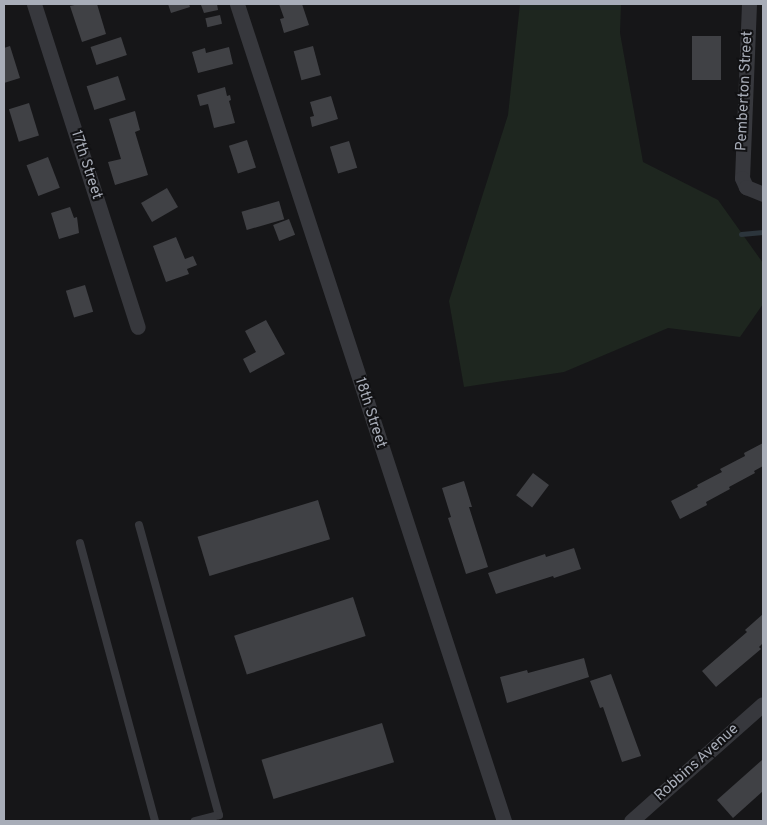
<!DOCTYPE html>
<html>
<head>
<meta charset="utf-8">
<style>
  body { margin:0 }
  #map { position:relative; width:767px; height:825px; overflow:hidden; background:#161618; font-family:Overpass,sans-serif }
  div>[style] { position:absolute }
  .green>* { inset:0; background:#1e261f }
  .stream>* { height:5px; margin:-2.5px; padding:0 2.5px; transform-origin:2.5px; border-radius:2.5px; background:#2c353c }
  .building>* { inset:0; background:#404145; transform-origin:0 0 }
  .lane>* { height:8px; margin:-4px; padding:0 4px; transform-origin:4px; border-radius:4px; background:#37383d }
  .street>* { height:15px; margin:-7.5px; padding:0 7.5px; transform-origin:7.5px; border-radius:7.5px; background:#37383d }
  span { translate:-50% -50%; white-space:nowrap; text-align:center; line-height:1.15; -webkit-text-stroke:4px #111113; paint-order:stroke }
  .street-label { font-size:15px; color:#a8adb8 }
  .frame { position:absolute; inset:0; border:5px solid #a8adb8; pointer-events:none }
</style>
</head>
<body>
<div id="map">
  <div class="green">
    <div style="clip-path:polygon(520px 4px,621px 4px,620px 33px,643px 162px,718px 200px,763px 263px,763px 304px,740px 337px,668px 328px,564px 372px,464px 387px,449px 301px,508px 115px)"></div>
  </div>
  <div class="stream">
    <div style="left:741px;top:234px;width:22px;rotate:-5deg"></div>
  </div>
  <div class="building">
    <div style="clip-path:polygon(79px 4px,97px 4px,106px 34px,82px 42px,70px 6px)"></div>
    <div style="clip-path:polygon(168px 4px,189px 4px,190px 7px,171px 13px)"></div>
    <div style="clip-path:polygon(207px 4px,217px 4px,218px 10px,204px 13px,201px 5px)"></div>
    <div style="clip-path:polygon(279px 4px,302px 4px,309px 25px,284px 33px,280px 19px,284px 18px)"></div>
    <div style="left:220px;top:15px;width:9px;height:15px;rotate:77deg"></div>
    <div style="left:692px;top:36px;width:29px;height:44px"></div>
    <div style="left:121px;top:37px;width:19px;height:32px;rotate:72deg"></div>
    <div style="clip-path:polygon(10px 46px,20px 78px,4px 83px,4px 48px)"></div>
    <div style="left:313px;top:46px;width:30px;height:20px;rotate:75deg"></div>
    <div style="clip-path:polygon(229px 47px,233px 64px,198px 73px,192px 52px,205px 48px,206px 53px)"></div>
    <div style="left:118px;top:76px;width:25px;height:33px;rotate:72deg"></div>
    <div style="clip-path:polygon(225px 87px,227px 96px,230px 95px,231px 100px,229px 101px,235px 123px,214px 128px,208px 104px,200px 106px,197px 95px)"></div>
    <div style="clip-path:polygon(331px 96px,338px 119px,312px 127px,310px 117px,314px 116px,310px 102px)"></div>
    <div style="left:29px;top:103px;width:34px;height:21px;rotate:73deg"></div>
    <div style="clip-path:polygon(135px 111px,140px 130px,135px 132px,148px 175px,115px 185px,108px 162px,121px 159px,109px 119px)"></div>
    <div style="left:247px;top:140px;width:29px;height:19px;rotate:72deg"></div>
    <div style="left:349px;top:141px;width:28px;height:20px;rotate:73deg"></div>
    <div style="left:48px;top:157px;width:33px;height:23px;rotate:69deg"></div>
    <div style="left:167px;top:188px;width:22px;height:30px;rotate:60deg"></div>
    <div style="left:279px;top:201px;width:19px;height:39px;rotate:74deg"></div>
    <div style="clip-path:polygon(70px 207px,74px 218px,77px 217px,79px 233px,59px 239px,51px 213px)"></div>
    <div style="left:289px;top:219px;width:17px;height:17px;rotate:69deg"></div>
    <div style="clip-path:polygon(176px 237px,185px 259px,193px 256px,197px 265px,187px 269px,189px 274px,166px 282px,153px 246px)"></div>
    <div style="left:85px;top:285px;width:28px;height:20px;rotate:73deg"></div>
    <div style="clip-path:polygon(266px 320px,285px 354px,250px 373px,243px 359px,256px 352px,245px 331px)"></div>
    <div style="clip-path:polygon(763px 443px,763px 466px,754px 471px,755px 473px,729px 487px,730px 489px,706px 502px,707px 505px,680px 519px,671px 501px,698px 487px,697px 485px,722px 472px,720px 469px,745px 456px,744px 453px)"></div>
    <div style="left:533px;top:473px;width:20px;height:28px;rotate:37deg"></div>
    <div style="clip-path:polygon(464px 481px,472px 507px,469px 507px,488px 567px,466px 574px,448px 518px,451px 517px,442px 488px)"></div>
    <div style="left:318px;top:500px;width:41px;height:126px;rotate:73deg"></div>
    <div style="clip-path:polygon(574px 548px,581px 569px,554px 578px,553px 576px,496px 594px,488px 573px,545px 554px,546px 557px)"></div>
    <div style="left:353px;top:597px;width:41px;height:125px;rotate:72deg"></div>
    <div style="clip-path:polygon(763px 614px,763px 643px,759px 647px,761px 649px,716px 687px,702px 671px,747px 632px,745px 630px)"></div>
    <div style="clip-path:polygon(584px 658px,589px 677px,507px 703px,500px 677px,527px 670px,528px 673px)"></div>
    <div style="clip-path:polygon(611px 674px,641px 756px,622px 762px,603px 707px,600px 708px,590px 681px)"></div>
    <div style="left:382px;top:723px;width:41px;height:126px;rotate:73deg"></div>
    <div style="clip-path:polygon(762px 760px,763px 791px,733px 818px,717px 800px)"></div>
  </div>
  <div class="lane">
    <div style="left:139px;top:525px;width:301px;rotate:74.6deg"></div>
    <div style="left:219px;top:815px;width:25px;rotate:166deg"></div>
    <div style="left:80px;top:543px;width:288px;rotate:74.9deg"></div>
  </div>
  <div class="street">
    <div style="left:34px;top:4px;width:339px;rotate:72.2deg"></div>
    <div style="left:237px;top:4px;width:860px;rotate:71.9deg"></div>
    <div style="left:749px;top:4px;width:174px;rotate:92.3deg"></div>
    <div style="left:742px;top:178px;width:10px;rotate:66deg"></div>
    <div style="left:746px;top:187px;width:18px;rotate:22deg"></div>
    <div style="left:631px;top:821px;width:176px;rotate:-41.6deg"></div>
  </div>
  <div class="street-label">
    <span style="left:745px;top:91px;rotate:-87deg">Pemberton Street</span>
    <span style="left:86px;top:165px;rotate:72deg">17th Street</span>
    <span style="left:370px;top:413px;rotate:72deg">18th Street</span>
    <span style="left:697px;top:763px;rotate:-42deg">Robbins Avenue</span>
  </div>
  <div class="frame"></div>
</div>
</body>
</html>
